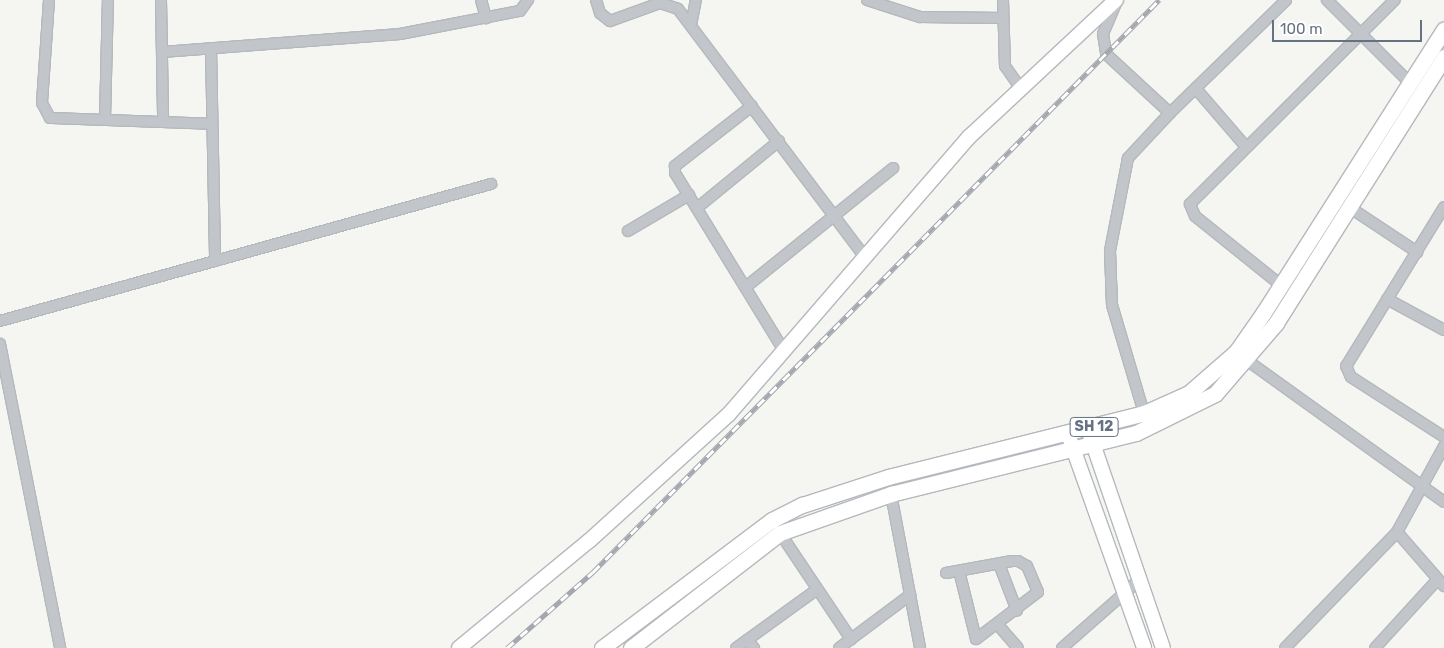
<!DOCTYPE html>
<html>
<head>
<meta charset="utf-8">
<style>
  body { margin:0 }
  #map { position:relative; width:1444px; height:648px; overflow:hidden; background:#f5f5f1; font-family:Rubik,sans-serif }
  div>[style] { position:absolute }
  .roads { filter:drop-shadow(1px 0 #b4b9be) drop-shadow(-1px 0 #b4b9be) drop-shadow(0 1px #b4b9be) drop-shadow(0 -1px #b4b9be) }
  .street>* { height:10px; margin:-5px; padding:0 5px; transform-origin:5px; border-radius:5px; background:#c2c5c9 }
  .secondary>* { height:14px; margin:-7px; padding:0 7px; transform-origin:7px; border-radius:7px; background:#fff }
  .primary>* { height:15px; margin:-7.5px; padding:0 7.5px; transform-origin:7.5px; border-radius:7.5px; background:#fff }
  .rail>* { height:5px; margin-top:-2.5px; transform-origin:0; background:repeating-linear-gradient(90deg,#fff 0 9px,#a3a8ae 0 18px); box-sizing:border-box; border-block:1px solid #a3a8ae }
  span { translate:-50% -50%; white-space:nowrap; text-align:center; line-height:1.15; -webkit-text-stroke:5px #fff; paint-order:stroke }
  .shield-label span { padding:1px 4px; background:#fff; border:1px solid; border-radius:4px; -webkit-text-stroke-width:0 }
  .shield-label { font-size:14px; color:#647283; font-weight:700 }
  .scale { position:absolute; left:1272px; top:20px; width:150px; height:22px; box-sizing:border-box; border:2px solid #647283; border-top:0; padding-left:6px; font-size:15px; line-height:18px; white-space:nowrap; color:#647283; -webkit-text-stroke:4px #fff; paint-order:stroke }
</style>
</head>
<body>
<div id="map">
  <div class="roads">
    <div class="street">
      <div style="left:49px;top:0;width:103px;rotate:93.9deg"></div>
      <div style="left:42px;top:103px;width:17px;rotate:62deg"></div>
      <div style="left:50px;top:118px;width:162px;rotate:2.1deg"></div>
      <div style="left:161px;top:0;width:120px;rotate:89deg"></div>
      <div style="left:481px;top:0;width:19px;rotate:74deg"></div>
      <div style="left:596px;top:0;width:14px;rotate:73deg"></div>
      <div style="left:600px;top:13px;width:13px;rotate:39deg"></div>
      <div style="left:610px;top:21px;width:53px;rotate:-19.8deg"></div>
      <div style="left:660px;top:3px;width:19px;rotate:18deg"></div>
      <div style="left:678px;top:9px;width:311px;rotate:53deg"></div>
      <div style="left:867px;top:0;width:56px;rotate:17.8deg"></div>
      <div style="left:920px;top:17px;width:83px;rotate:0.7deg"></div>
      <div style="left:1003px;top:0;width:66px;rotate:88.3deg"></div>
      <div style="left:1005px;top:66px;width:28px;rotate:55deg"></div>
      <div style="left:1327px;top:0;width:117px;rotate:45deg"></div>
      <div style="left:1117px;top:1px;width:36px;rotate:113deg"></div>
      <div style="left:1103px;top:34px;width:20px;rotate:81deg"></div>
      <div style="left:1106px;top:54px;width:87px;rotate:42.7deg"></div>
      <div style="left:1170px;top:113px;width:62px;rotate:133deg"></div>
      <div style="left:1128px;top:158px;width:95px;rotate:101deg"></div>
      <div style="left:1110px;top:251px;width:54px;rotate:87.9deg"></div>
      <div style="left:1112px;top:305px;width:113px;rotate:73.5deg"></div>
      <div style="left:691px;top:25px;width:25px;rotate:-79deg"></div>
      <div style="left:211px;top:48px;width:213px;rotate:88.9deg"></div>
      <div style="left:162px;top:52px;width:239px;rotate:-4.3deg"></div>
      <div style="left:400px;top:34px;width:122px;rotate:-10.9deg"></div>
      <div style="left:520px;top:11px;width:14px;rotate:-54deg"></div>
      <div style="left:1197px;top:90px;width:75px;rotate:49.3deg"></div>
      <div style="left:752px;top:106px;width:98px;rotate:142.1deg"></div>
      <div style="left:675px;top:166px;width:7px;rotate:90deg"></div>
      <div style="left:675px;top:173px;width:209px;rotate:58.5deg"></div>
      <div style="left:1170px;top:113px;width:162px;rotate:-44.2deg"></div>
      <div style="left:105px;top:119px;width:119px;rotate:-88.6deg"></div>
      <div style="left:1349px;top:207px;width:82px;rotate:33.5deg"></div>
      <div style="left:1444px;top:207px;width:187px;rotate:121.6deg"></div>
      <div style="left:1346px;top:366px;width:12px;rotate:66deg"></div>
      <div style="left:1351px;top:377px;width:111px;rotate:32.8deg"></div>
      <div style="left:697px;top:208px;width:106px;rotate:-39.3deg"></div>
      <div style="left:628px;top:231px;width:71px;rotate:-30.5deg"></div>
      <div style="left:747px;top:286px;width:188px;rotate:-38.9deg"></div>
      <div style="left:1282px;top:286px;width:112px;rotate:-141.2deg"></div>
      <div style="left:1195px;top:216px;width:13px;rotate:-113deg"></div>
      <div style="left:1190px;top:204px;width:289px;rotate:-44.9deg"></div>
      <div style="left:1387px;top:299px;width:65px;rotate:28.5deg"></div>
      <div style="left:0;top:321px;width:510px;rotate:-15.59deg"></div>
      <div style="left:0;top:344px;width:310px;rotate:78.8deg"></div>
      <div style="left:1241px;top:356px;width:250px;rotate:35.7deg"></div>
      <div style="left:891px;top:494px;width:157px;rotate:79.3deg"></div>
      <div style="left:1397px;top:532px;width:72px;rotate:49deg"></div>
      <div style="left:780px;top:533px;width:128px;rotate:56.2deg"></div>
      <div style="left:999px;top:564px;width:50px;rotate:69deg"></div>
      <div style="left:946px;top:573px;width:67px;rotate:-10.3deg"></div>
      <div style="left:1012px;top:561px;width:6px"></div>
      <div style="left:1018px;top:561px;width:10px;rotate:29deg"></div>
      <div style="left:1027px;top:566px;width:28px;rotate:67deg"></div>
      <div style="left:1038px;top:592px;width:78px;rotate:142.8deg"></div>
      <div style="left:976px;top:639px;width:70px;rotate:-104deg"></div>
      <div style="left:998px;top:625px;width:30px;rotate:49deg"></div>
      <div style="left:747px;top:640px;width:11px;rotate:49deg"></div>
      <div style="left:736px;top:648px;width:99px;rotate:-35.9deg"></div>
      <div style="left:839px;top:648px;width:89px;rotate:-36.7deg"></div>
      <div style="left:1062px;top:648px;width:103px;rotate:-41.4deg"></div>
      <div style="left:1285px;top:648px;width:161px;rotate:-46deg"></div>
      <div style="left:1397px;top:532px;width:98px;rotate:-61.3deg"></div>
      <div style="left:1375px;top:648px;width:92px;rotate:-47.6deg"></div>
    </div>
    <div class="secondary">
      <div style="left:1088px;top:429px;width:231px;rotate:71.1deg"></div>
      <div style="left:1068px;top:434px;width:227px;rotate:70.4deg"></div>
      <div style="left:459px;top:648px;width:168px;rotate:-39.5deg"></div>
      <div style="left:589px;top:541px;width:189px;rotate:-42.2deg"></div>
      <div style="left:729px;top:414px;width:367px;rotate:-49.1deg"></div>
      <div style="left:969px;top:137px;width:201px;rotate:-43deg"></div>
    </div>
    <div class="primary">
      <div style="left:602px;top:648px;width:213px;rotate:-37deg"></div>
      <div style="left:772px;top:520px;width:34px;rotate:-27deg"></div>
      <div style="left:802px;top:505px;width:90px;rotate:-18deg"></div>
      <div style="left:888px;top:477px;width:264px;rotate:-14deg"></div>
      <div style="left:1144px;top:413px;width:49px;rotate:-24deg"></div>
      <div style="left:1189px;top:393px;width:62px;rotate:-41.1deg"></div>
      <div style="left:1236px;top:352px;width:49px;rotate:-55deg"></div>
      <div style="left:1264px;top:312px;width:335px;rotate:-57.5deg"></div>
      <div style="left:631px;top:648px;width:188px;rotate:-37.7deg"></div>
      <div style="left:780px;top:533px;width:118px;rotate:-19.4deg"></div>
      <div style="left:891px;top:494px;width:252px;rotate:-14deg"></div>
      <div style="left:1136px;top:433px;width:88px;rotate:-26.3deg"></div>
      <div style="left:1215px;top:394px;width:94px;rotate:-49.3deg"></div>
      <div style="left:1276px;top:323px;width:315px;rotate:-57.7deg"></div>
    </div>
  </div>
  <div class="rail">
    <div style="left:507px;top:648px;width:115px;rotate:-41.5deg"></div>
    <div style="left:593px;top:572px;width:805px;rotate:-45.3deg"></div>
  </div>
  <div class="shield-label">
    <span style="left:1094px;top:427px">SH 12</span>
  </div>
  <div class="scale">100 m</div>
</div>
</body>
</html>
